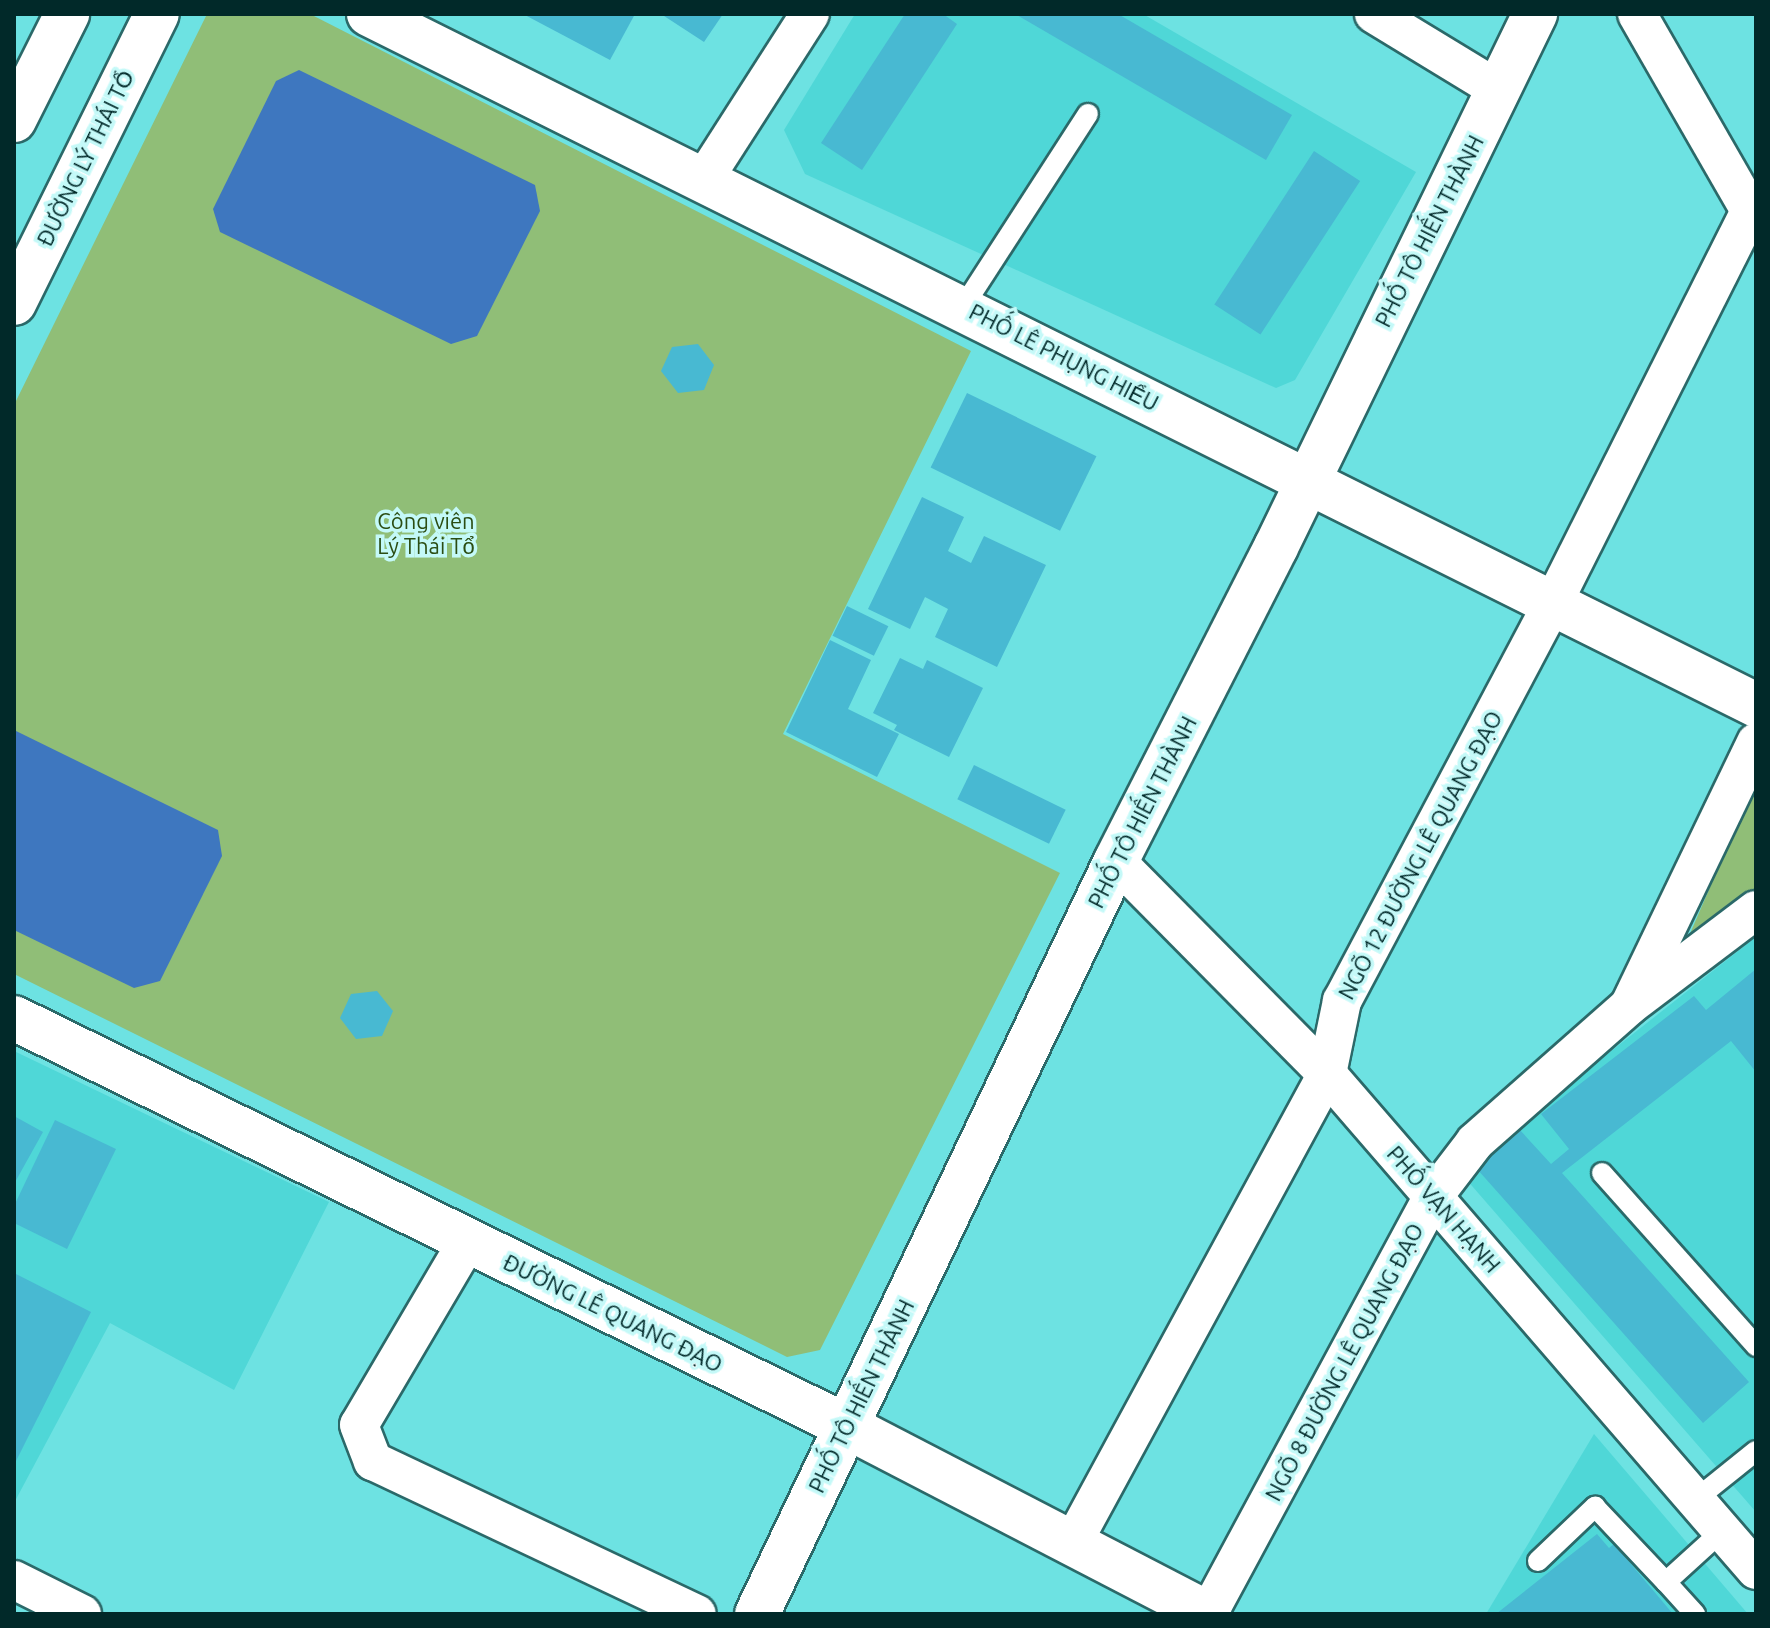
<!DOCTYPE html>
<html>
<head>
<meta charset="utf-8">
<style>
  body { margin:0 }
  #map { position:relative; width:1770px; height:1628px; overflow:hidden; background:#6de2e2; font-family:Ubuntu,sans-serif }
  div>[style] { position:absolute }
  .built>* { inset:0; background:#4fd7d7 }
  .green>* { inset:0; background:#90be77 }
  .water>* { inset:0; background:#3e77bf }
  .building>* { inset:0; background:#48b9d2; transform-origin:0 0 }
  .roads { filter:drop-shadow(2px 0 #2b6969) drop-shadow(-2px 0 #2b6969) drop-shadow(0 2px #2b6969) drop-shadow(0 -2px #2b6969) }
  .service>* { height:20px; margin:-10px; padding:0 10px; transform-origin:10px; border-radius:10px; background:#fff }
  .minor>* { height:38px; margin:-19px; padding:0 19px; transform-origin:19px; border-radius:19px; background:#fff }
  .tertiary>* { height:44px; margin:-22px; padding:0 22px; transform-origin:22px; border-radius:22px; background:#fff }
  .secondary>* { height:44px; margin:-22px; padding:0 22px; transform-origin:22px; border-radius:22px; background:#fff }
  .primary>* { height:44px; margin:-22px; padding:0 22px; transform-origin:22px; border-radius:22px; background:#fff }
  span { translate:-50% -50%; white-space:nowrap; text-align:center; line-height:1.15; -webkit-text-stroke:7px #c4f9f8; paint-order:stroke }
  .street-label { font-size:22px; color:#012929 }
  .park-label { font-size:22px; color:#2b4d13 }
  .frame { position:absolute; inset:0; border:16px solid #012929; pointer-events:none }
</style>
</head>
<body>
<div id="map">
  <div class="built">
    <div style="clip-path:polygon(855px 14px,1143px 14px,1416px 172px,1295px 380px,1276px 388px,805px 174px,784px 130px)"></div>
    <div style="clip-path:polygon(1756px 937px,1756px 1512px,1459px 1171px)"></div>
    <div style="clip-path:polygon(14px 1051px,329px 1202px,234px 1390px,110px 1323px,14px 1503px)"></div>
    <div style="clip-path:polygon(1594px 1434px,1748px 1614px,1486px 1614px)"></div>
  </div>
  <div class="green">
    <div style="clip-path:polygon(207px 14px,310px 14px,971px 351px,783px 734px,1060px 873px,820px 1350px,787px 1357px,14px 974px,14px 405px)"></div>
    <div style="clip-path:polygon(1756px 780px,1756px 889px,1689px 936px)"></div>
  </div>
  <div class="water">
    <div style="clip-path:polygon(299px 70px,535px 185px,540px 211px,477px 336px,451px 344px,220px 232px,213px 209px,276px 81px)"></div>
    <div style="clip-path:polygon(14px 730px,218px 830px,222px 856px,160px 981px,134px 988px,14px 930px)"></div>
  </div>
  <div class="building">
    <div style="clip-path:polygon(523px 14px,635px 14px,610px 60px)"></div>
    <div style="clip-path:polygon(661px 14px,723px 14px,704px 42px)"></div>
    <div style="clip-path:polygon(905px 14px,943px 14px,957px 24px,862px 170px,821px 143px)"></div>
    <div style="clip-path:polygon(1015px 14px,1118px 14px,1292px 115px,1266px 160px)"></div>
    <div style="left:1314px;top:151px;width:55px;height:183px;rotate:33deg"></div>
    <div style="clip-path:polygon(698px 344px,714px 365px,704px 390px,678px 393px,661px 371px,672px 347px)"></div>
    <div style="left:967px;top:393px;width:144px;height:83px;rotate:26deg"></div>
    <div style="clip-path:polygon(922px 497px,964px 517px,948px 551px,971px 563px,984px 536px,1046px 565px,997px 667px,935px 637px,948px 609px,925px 597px,910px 629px,868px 609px)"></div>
    <div style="left:847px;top:606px;width:46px;height:33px;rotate:26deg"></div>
    <div style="clip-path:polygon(830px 640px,871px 660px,848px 709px,899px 734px,877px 777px,786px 732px)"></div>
    <div style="clip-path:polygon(900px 658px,923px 669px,927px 660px,983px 688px,949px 757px,894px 730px,897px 725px,873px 713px)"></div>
    <div style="left:974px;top:765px;width:102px;height:38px;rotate:26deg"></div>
    <div style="clip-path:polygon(1756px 969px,1756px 1072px,1731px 1041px,1562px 1173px,1749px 1382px,1703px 1423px,1477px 1169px,1520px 1130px,1551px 1164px,1569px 1149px,1541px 1114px,1694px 996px,1706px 1010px)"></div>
    <div style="clip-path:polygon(377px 991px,393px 1011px,382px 1036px,356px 1039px,340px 1018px,351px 994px)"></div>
    <div style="clip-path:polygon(14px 1116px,43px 1132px,14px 1184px)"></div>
    <div style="clip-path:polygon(55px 1120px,116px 1149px,67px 1249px,14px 1223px,14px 1206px)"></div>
    <div style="clip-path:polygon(14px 1273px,91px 1312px,14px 1465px)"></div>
    <div style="clip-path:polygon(1597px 1534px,1609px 1548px,1614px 1544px,1673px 1614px,1496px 1614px)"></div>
  </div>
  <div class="roads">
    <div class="service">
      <div style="left:963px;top:307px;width:230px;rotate:-57.1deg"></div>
      <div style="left:1602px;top:1173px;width:232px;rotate:48.3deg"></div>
      <div style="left:1695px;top:1500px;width:78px;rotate:-38.8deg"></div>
      <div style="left:1538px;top:1561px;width:79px;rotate:-43.5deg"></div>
      <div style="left:1595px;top:1507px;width:103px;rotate:46.6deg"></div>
      <div style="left:1695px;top:1614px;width:43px;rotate:-132.2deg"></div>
      <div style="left:1666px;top:1582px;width:76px;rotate:-42.3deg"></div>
    </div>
    <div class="minor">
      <div style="left:1374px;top:14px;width:146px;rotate:31.3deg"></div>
      <div style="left:1637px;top:14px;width:239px;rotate:60.1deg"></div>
      <div style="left:704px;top:179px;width:196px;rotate:-57.3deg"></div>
      <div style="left:1116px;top:861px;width:300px;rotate:45.3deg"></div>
      <div style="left:1327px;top:1074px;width:656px;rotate:49.14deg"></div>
      <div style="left:1632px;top:1000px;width:286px;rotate:-64.3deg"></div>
      <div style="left:467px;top:1242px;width:212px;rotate:120.5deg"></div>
      <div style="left:359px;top:1425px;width:39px;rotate:69deg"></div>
      <div style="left:373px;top:1461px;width:358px;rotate:25.3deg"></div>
      <div style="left:1072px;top:1544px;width:535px;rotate:-61.52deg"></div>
      <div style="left:1327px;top:1074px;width:75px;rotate:-78.4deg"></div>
      <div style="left:1342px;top:1001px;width:453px;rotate:-62.1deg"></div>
      <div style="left:1554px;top:601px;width:449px;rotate:-63.3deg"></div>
      <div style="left:14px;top:1580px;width:76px;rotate:26.6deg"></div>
      <div style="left:1208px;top:1614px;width:474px;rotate:-61.7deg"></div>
      <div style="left:1433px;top:1197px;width:69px;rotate:-52.6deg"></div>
      <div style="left:1475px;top:1142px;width:205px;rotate:-41.4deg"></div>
      <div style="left:1629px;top:1006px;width:159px;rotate:-37.1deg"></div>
    </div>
    <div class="tertiary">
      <div style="left:757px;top:1614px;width:834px;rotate:-64.51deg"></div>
      <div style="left:1116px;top:861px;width:352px;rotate:-63deg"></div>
      <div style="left:1276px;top:547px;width:593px;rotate:-64.08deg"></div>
    </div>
    <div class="secondary">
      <div style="left:369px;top:14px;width:1550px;rotate:26.48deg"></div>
      <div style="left:14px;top:1018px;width:927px;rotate:26.12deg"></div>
      <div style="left:846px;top:1426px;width:409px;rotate:27.4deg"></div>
    </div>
    <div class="primary">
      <div style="left:14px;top:120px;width:119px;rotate:-63.4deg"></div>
      <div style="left:14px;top:303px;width:322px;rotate:-63.7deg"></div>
    </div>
  </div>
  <div class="street-label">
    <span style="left:85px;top:158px;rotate:-64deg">ĐƯỜNG LÝ THÁI TỔ</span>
    <span style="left:1429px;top:231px;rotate:-63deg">PHỐ TÔ HIẾN THÀNH</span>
    <span style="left:1064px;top:357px;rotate:27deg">PHỐ LÊ PHỤNG HIỂU</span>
    <span style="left:1142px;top:812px;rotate:-63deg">PHỐ TÔ HIẾN THÀNH</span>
    <span style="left:1420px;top:855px;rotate:-62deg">NGÕ 12 ĐƯỜNG LÊ QUANG ĐẠO</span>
    <span style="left:1444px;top:1209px;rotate:49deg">PHỐ VẠN HẠNH</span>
    <span style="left:613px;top:1313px;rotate:26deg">ĐƯỜNG LÊ QUANG ĐẠO</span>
    <span style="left:1344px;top:1362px;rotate:-62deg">NGÕ 8 ĐƯỜNG LÊ QUANG ĐẠO</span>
    <span style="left:861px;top:1396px;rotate:-64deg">PHỐ TÔ HIẾN THÀNH</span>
  </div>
  <div class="park-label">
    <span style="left:426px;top:533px">Công viên<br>Lý Thái Tổ</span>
  </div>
  <div class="frame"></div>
</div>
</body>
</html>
